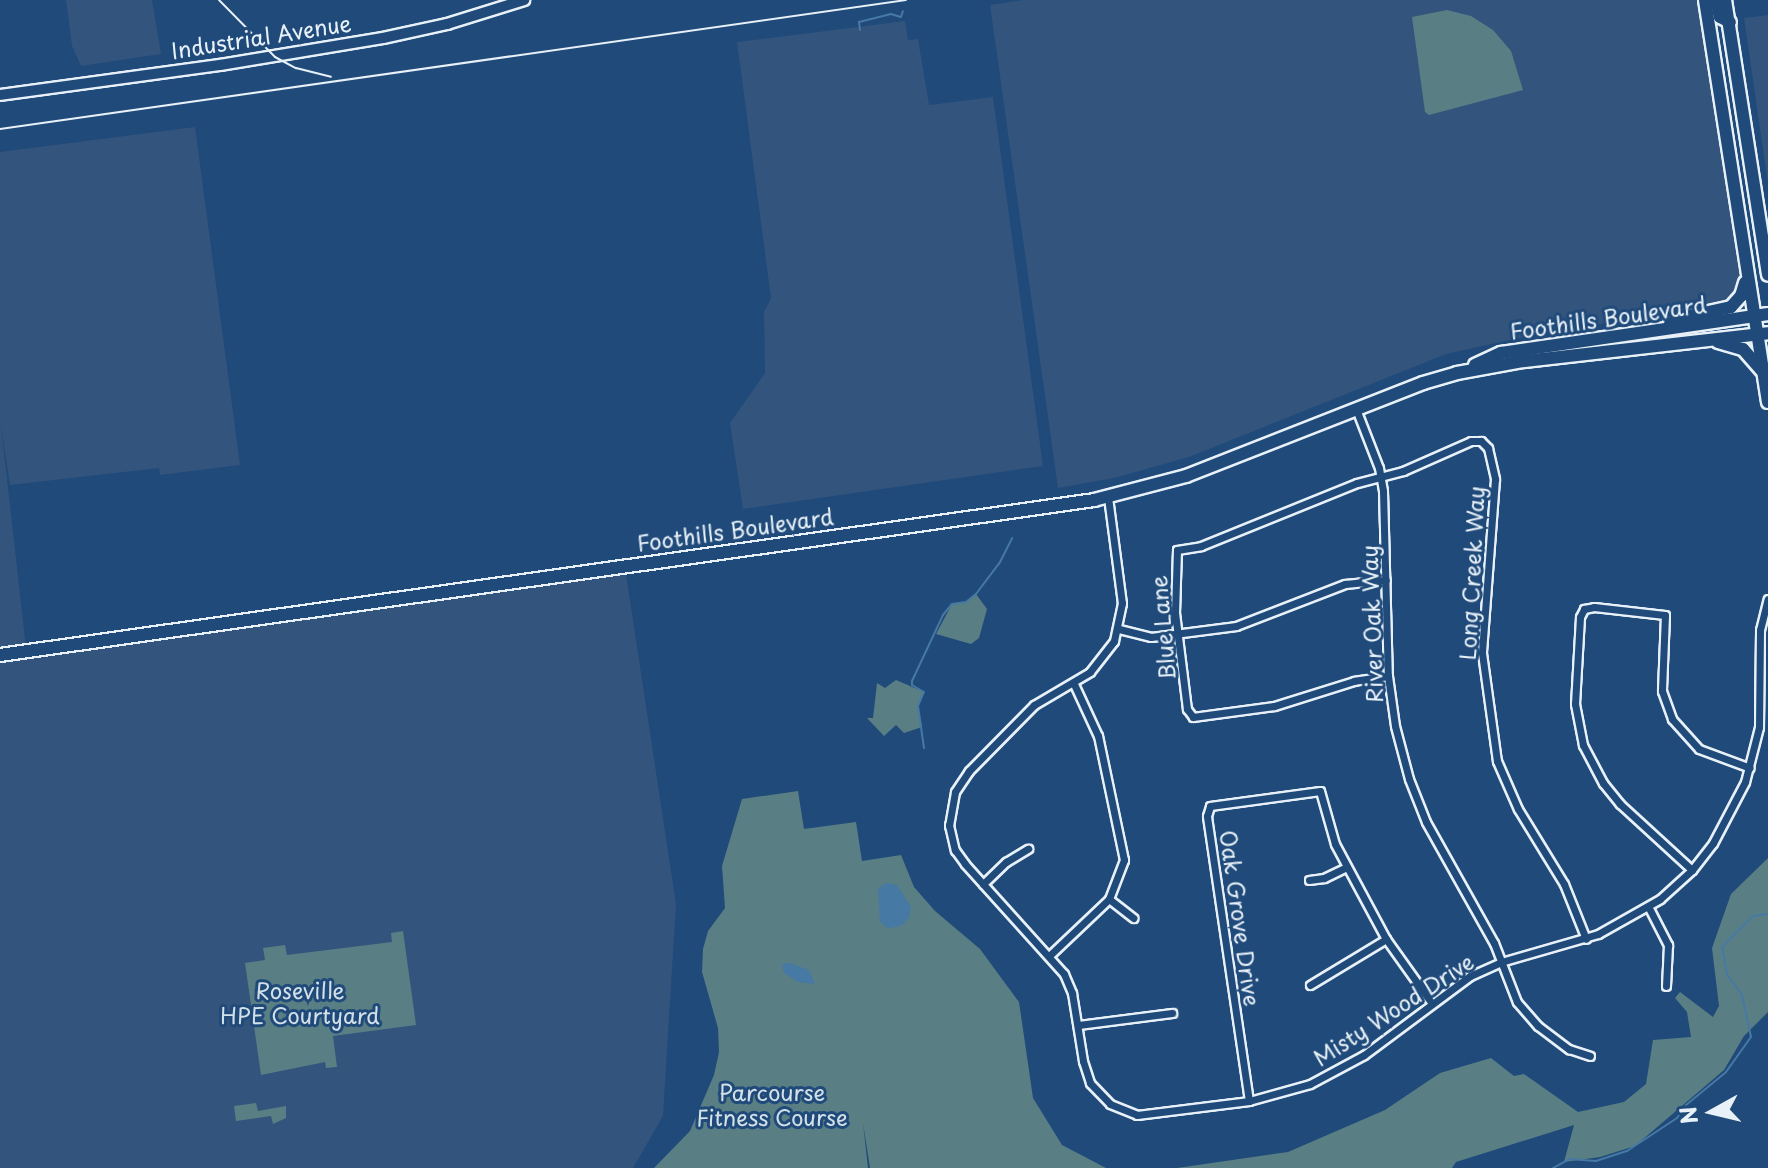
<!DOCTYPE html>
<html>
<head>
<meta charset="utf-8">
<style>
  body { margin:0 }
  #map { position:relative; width:1768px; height:1168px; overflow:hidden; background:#1f4a7a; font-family:"Playpen Sans",sans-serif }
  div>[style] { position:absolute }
  .built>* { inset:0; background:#33547d }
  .green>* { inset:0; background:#597f85 }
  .water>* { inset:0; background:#4679a3 }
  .stream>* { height:2px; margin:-1px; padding:0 1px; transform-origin:1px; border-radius:1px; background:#4679a3 }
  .roads { filter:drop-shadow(2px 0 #e8f1f8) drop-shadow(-2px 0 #e8f1f8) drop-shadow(0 2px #e8f1f8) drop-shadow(0 -2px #e8f1f8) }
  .street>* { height:7px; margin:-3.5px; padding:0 3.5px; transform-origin:3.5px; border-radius:3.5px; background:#1f4a7a }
  .secondary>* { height:10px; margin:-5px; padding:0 5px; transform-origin:5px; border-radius:5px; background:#1f4a7a }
  .primary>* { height:12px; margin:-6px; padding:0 6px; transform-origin:6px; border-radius:6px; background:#1f4a7a }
  .rail>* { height:2px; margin:-1px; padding:0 1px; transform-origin:1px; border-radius:1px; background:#e8f1f8 }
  span { translate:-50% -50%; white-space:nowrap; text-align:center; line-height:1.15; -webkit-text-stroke:6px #1f4a7a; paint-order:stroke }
  .street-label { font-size:22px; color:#e8f1f8 }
  .park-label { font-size:22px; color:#d3e0e7 }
  .north { position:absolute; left:1672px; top:1072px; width:80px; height:80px; -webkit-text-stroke:6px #1f4a7a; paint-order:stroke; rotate:262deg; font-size:22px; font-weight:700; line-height:32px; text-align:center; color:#e8f1f8 }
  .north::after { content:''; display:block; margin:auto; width:28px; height:36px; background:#e8f1f8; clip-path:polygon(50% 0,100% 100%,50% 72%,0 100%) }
</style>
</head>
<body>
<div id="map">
  <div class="built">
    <div style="clip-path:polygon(66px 0,152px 0,161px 54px,81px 66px,72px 46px)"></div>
    <div style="clip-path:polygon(1023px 0,1713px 0,1756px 300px,1542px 333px,1446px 354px,1189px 457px,1114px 478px,1058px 488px,990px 5px)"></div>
    <div style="clip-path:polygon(1768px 15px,1768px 184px,1744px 18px)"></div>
    <div style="clip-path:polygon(905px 21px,908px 40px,918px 39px,929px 105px,993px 97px,1043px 466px,743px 509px,730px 423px,765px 373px,764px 312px,771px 298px,737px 42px)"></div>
    <div style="clip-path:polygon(195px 127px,240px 465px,160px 475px,159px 468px,10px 485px,1px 425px,26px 648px,0 652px,0 152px)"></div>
    <div style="clip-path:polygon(626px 574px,676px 904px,663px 1116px,633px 1168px,0 1168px,0 659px)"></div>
  </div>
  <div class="green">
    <div style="clip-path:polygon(1447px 10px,1471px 16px,1493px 30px,1511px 51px,1523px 90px,1429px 115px,1425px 112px,1412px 17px)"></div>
    <div style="clip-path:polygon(976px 594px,987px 609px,979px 638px,971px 644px,936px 634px,952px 604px,966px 602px)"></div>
    <div style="clip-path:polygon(896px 680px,924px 692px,918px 706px,922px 727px,904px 733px,896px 725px,884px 736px,867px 718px,873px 718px,877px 683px,885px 688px)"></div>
    <div style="clip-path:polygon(798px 791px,804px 829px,856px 822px,862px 861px,901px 855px,914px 887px,935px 911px,980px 949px,1019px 1002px,1033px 1098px,1062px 1145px,1106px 1168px,870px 1168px,863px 1123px,868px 1168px,654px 1168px,690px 1131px,714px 1075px,719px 1052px,718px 1028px,702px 972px,703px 949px,708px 931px,725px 908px,722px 866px,742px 799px)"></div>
    <div style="clip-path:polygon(1768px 858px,1768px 1012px,1744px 1036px,1724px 1070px,1635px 1146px,1600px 1157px,1564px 1162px,1574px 1125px,1456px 1162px,1452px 1168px,1177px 1168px,1288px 1152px,1385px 1110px,1440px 1073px,1491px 1058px,1514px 1076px,1524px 1074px,1578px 1112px,1624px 1102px,1646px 1084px,1653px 1040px,1691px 1037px,1687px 1012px,1675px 998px,1680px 992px,1713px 1017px,1719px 1006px,1712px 948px,1731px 894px)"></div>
    <div style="clip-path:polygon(403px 931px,416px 1025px,333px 1036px,337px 1067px,326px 1068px,325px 1062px,261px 1075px,245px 963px,265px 960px,263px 948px,285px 945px,287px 955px,392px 942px,391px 933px)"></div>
    <div style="clip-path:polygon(256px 1103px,258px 1111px,286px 1106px,286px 1118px,273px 1124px,271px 1116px,236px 1121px,234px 1106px)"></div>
  </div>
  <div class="water">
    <div style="clip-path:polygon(886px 883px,897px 885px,911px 907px,909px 918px,901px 926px,888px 928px,880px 922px,878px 889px)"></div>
    <div style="clip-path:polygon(790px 963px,809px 970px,815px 984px,798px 982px,784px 973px,782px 964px)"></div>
  </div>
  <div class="stream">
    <div style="left:860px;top:30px;width:8px;rotate:-97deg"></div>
    <div style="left:859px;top:22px;width:33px;rotate:-14deg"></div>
    <div style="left:891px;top:14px;width:10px;rotate:17deg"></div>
    <div style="left:901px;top:17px;width:6px;rotate:-72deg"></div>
    <div style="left:924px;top:748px;width:42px;rotate:-98.1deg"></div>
    <div style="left:918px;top:706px;width:15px;rotate:-67deg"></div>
    <div style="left:924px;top:692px;width:14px;rotate:-150deg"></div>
    <div style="left:912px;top:685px;width:4px;rotate:-90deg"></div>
    <div style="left:912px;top:681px;width:73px;rotate:-64.8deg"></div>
    <div style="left:943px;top:615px;width:14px;rotate:-51deg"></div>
    <div style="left:952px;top:604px;width:14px;rotate:-8deg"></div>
    <div style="left:966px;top:602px;width:13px;rotate:-39deg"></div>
    <div style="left:976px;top:594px;width:38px;rotate:-53deg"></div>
    <div style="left:999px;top:564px;width:29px;rotate:-63deg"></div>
    <div style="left:1553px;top:1168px;width:18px;rotate:-29deg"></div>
    <div style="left:1569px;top:1159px;width:27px;rotate:4deg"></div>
    <div style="left:1596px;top:1161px;width:33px;rotate:-18deg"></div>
    <div style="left:1627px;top:1151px;width:60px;rotate:-33.4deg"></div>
    <div style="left:1677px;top:1118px;width:16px;rotate:-55deg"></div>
    <div style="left:1686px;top:1105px;width:52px;rotate:-39.5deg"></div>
    <div style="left:1726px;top:1072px;width:43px;rotate:-54.5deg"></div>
    <div style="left:1751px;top:1037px;width:43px;rotate:-102.1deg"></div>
    <div style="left:1742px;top:995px;width:26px;rotate:-126deg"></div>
    <div style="left:1727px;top:974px;width:27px;rotate:-100deg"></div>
    <div style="left:1722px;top:947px;width:44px;rotate:-45deg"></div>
    <div style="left:1753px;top:916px;width:15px;rotate:-8deg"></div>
  </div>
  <div class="roads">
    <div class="street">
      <div style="left:1356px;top:409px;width:63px;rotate:68.7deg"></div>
      <div style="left:1379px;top:468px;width:23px;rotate:80deg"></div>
      <div style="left:1383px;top:491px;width:185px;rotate:88.5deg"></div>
      <div style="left:1388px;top:676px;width:50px;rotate:82deg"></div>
      <div style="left:1395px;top:726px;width:55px;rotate:75.2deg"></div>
      <div style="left:1409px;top:779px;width:46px;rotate:68.4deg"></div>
      <div style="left:1426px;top:822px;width:139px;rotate:60.7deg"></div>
      <div style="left:1494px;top:943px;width:63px;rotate:68.7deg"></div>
      <div style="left:1517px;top:1002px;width:32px;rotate:49deg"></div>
      <div style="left:1538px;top:1026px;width:39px;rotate:37deg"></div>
      <div style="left:1569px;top:1049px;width:22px;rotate:18deg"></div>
      <div style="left:1108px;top:497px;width:107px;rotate:82.5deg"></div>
      <div style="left:1122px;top:603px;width:39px;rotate:102deg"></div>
      <div style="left:1114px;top:641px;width:39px;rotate:128deg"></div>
      <div style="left:1090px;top:672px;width:65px;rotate:149.5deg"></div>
      <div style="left:1034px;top:705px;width:93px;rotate:134.6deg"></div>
      <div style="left:969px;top:771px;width:25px;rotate:124deg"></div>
      <div style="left:955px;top:792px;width:34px;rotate:100deg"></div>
      <div style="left:949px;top:825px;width:26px;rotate:77deg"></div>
      <div style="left:955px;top:850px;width:17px;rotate:54deg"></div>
      <div style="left:965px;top:864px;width:148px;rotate:48deg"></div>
      <div style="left:1064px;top:974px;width:21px;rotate:67deg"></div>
      <div style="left:1072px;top:993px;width:69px;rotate:80.8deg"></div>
      <div style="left:1083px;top:1061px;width:23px;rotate:72deg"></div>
      <div style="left:1090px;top:1083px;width:29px;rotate:46deg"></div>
      <div style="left:1110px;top:1104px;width:29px;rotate:22deg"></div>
      <div style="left:1137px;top:1115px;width:113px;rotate:-7.1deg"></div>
      <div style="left:1249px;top:1101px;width:63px;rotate:-15.6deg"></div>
      <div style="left:1310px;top:1084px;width:61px;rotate:-28.2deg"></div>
      <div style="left:1364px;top:1055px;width:132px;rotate:-36.7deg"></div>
      <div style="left:1470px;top:976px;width:34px;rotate:-24deg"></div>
      <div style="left:1501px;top:962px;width:101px;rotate:-16.1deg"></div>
      <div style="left:1598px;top:934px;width:71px;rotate:-29.4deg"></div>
      <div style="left:1660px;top:899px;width:43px;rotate:-42.2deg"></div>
      <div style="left:1692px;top:870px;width:34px;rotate:-52deg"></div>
      <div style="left:1713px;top:843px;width:69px;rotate:-62.3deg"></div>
      <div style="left:1745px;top:782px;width:57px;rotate:-75.7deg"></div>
      <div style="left:1759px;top:727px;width:97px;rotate:-89.4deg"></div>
      <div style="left:1760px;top:630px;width:32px;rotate:-76deg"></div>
      <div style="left:1119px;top:629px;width:33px;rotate:14deg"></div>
      <div style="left:1151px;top:637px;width:86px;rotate:-7.4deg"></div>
      <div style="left:1236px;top:626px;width:117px;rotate:-21.1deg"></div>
      <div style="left:1345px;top:584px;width:41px;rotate:-5.6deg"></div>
      <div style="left:1388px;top:676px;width:34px;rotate:172deg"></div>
      <div style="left:1354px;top:681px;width:84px;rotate:162.6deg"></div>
      <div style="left:1274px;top:706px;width:82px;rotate:172.3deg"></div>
      <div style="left:1193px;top:717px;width:10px;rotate:-127deg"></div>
      <div style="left:1187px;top:709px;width:97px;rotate:-97.1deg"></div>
      <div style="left:1175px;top:613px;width:63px;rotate:-88.2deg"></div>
      <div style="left:1177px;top:550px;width:24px;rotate:-9deg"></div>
      <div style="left:1201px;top:546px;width:168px;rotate:-22deg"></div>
      <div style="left:1357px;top:483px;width:48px;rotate:-14.6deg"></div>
      <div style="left:1403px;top:471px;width:74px;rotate:-23.8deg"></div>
      <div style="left:1471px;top:441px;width:10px"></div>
      <div style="left:1481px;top:441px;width:10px;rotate:45deg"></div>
      <div style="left:1488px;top:448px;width:32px;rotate:77deg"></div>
      <div style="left:1495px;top:479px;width:174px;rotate:94.3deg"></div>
      <div style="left:1482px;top:653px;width:109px;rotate:82.1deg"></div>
      <div style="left:1497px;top:761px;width:52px;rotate:66.4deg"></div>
      <div style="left:1518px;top:809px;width:88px;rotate:58.5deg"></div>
      <div style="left:1564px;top:884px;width:59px;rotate:68.2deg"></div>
      <div style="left:1692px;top:870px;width:98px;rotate:-137.5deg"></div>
      <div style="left:1620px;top:804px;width:27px;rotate:-129deg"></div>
      <div style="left:1603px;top:783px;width:43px;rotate:-117.8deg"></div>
      <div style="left:1583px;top:745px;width:42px;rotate:-101deg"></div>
      <div style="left:1575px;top:704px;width:87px;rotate:-86.7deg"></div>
      <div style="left:1580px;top:617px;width:9px;rotate:-63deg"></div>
      <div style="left:1584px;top:609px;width:10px;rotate:-11deg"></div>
      <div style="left:1594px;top:607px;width:71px;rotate:6.4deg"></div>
      <div style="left:1665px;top:615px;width:76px;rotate:92.3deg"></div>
      <div style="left:1662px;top:691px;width:30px;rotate:70deg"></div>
      <div style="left:1672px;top:719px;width:40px;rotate:48deg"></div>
      <div style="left:1699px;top:749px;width:54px;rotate:20.4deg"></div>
      <div style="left:1309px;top:880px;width:15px;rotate:-8deg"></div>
      <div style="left:1324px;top:878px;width:25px;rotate:-26deg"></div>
      <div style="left:983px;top:884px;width:32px;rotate:-44deg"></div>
      <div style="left:1006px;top:862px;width:26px;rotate:-31deg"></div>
      <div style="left:1109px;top:899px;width:31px;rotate:38deg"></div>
      <div style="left:1649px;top:908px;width:42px;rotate:62.8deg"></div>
      <div style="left:1668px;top:945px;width:41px;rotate:92.8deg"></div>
      <div style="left:1050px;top:955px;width:81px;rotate:-43.5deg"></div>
      <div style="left:1109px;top:899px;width:42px;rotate:-69deg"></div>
      <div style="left:1124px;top:860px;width:127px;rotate:-101.8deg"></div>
      <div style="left:1098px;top:736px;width:57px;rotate:-114.8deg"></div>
      <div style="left:1310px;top:985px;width:89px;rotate:-31.2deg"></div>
      <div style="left:1078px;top:1025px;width:95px;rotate:-7.3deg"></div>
      <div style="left:1249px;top:1101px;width:288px;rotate:-98.4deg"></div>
      <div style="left:1207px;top:816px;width:10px;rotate:-73deg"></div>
      <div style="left:1210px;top:806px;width:111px;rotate:-7.8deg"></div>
      <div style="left:1320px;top:791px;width:55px;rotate:74.2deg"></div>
      <div style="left:1335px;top:844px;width:108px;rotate:61.8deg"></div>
      <div style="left:1386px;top:939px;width:77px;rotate:54.5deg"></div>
    </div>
    <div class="secondary">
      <div style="left:0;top:95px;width:222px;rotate:-7.8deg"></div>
      <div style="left:220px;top:65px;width:165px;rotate:-9.4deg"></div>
      <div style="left:383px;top:38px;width:66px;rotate:-12.3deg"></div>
      <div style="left:447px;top:24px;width:81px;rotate:-17.3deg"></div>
    </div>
    <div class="primary">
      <div style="left:1705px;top:0;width:407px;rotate:81.1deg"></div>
      <div style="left:1716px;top:0;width:17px;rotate:77deg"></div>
      <div style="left:1720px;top:17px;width:11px;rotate:27deg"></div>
      <div style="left:1725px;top:0;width:278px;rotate:81.1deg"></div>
      <div style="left:1670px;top:324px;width:13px;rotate:-29deg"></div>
      <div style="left:1681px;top:318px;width:51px;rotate:-12.4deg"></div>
      <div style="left:1731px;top:307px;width:15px;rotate:-48deg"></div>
      <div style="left:1741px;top:296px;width:14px;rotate:-73deg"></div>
      <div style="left:1718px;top:342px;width:26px;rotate:16deg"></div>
      <div style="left:1743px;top:349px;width:28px;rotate:49deg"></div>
      <div style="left:1475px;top:365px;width:29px;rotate:-25deg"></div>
      <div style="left:1501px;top:353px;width:270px;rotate:-8.3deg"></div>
      <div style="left:0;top:655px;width:1105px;rotate:-8.06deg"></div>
      <div style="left:1094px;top:500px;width:95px;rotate:-14.6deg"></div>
      <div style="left:1186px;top:476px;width:255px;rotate:-21.4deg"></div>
      <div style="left:1423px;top:383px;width:35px;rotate:-16deg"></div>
      <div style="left:1457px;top:373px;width:68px;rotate:-10.2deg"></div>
      <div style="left:1524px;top:361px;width:246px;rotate:-6.5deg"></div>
    </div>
  </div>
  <div class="rail">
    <div style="left:219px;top:0;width:80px;rotate:45.5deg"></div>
    <div style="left:275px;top:57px;width:24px;rotate:28deg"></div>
    <div style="left:296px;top:68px;width:36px;rotate:14deg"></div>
    <div style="left:0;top:129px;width:915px;rotate:-8.1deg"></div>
  </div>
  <div class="street-label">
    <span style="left:261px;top:36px;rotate:-9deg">Industrial Avenue</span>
    <span style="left:1608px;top:317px;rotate:-8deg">Foothills Boulevard</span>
    <span style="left:735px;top:529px;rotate:-8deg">Foothills Boulevard</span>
    <span style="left:1471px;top:573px;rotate:-87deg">Long Creek Way</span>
    <span style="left:1371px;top:624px;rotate:-92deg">River Oak Way</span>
    <span style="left:1162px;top:628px;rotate:-95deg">Blue Lane</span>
    <span style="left:1241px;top:918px;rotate:82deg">Oak Grove Drive</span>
    <span style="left:1393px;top:1009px;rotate:-33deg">Misty Wood Drive</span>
  </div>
  <div class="park-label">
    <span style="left:300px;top:1002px">Roseville<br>HPE Courtyard</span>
    <span style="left:772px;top:1104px">Parcourse<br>Fitness Course</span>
  </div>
  <div class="north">N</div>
</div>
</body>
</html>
